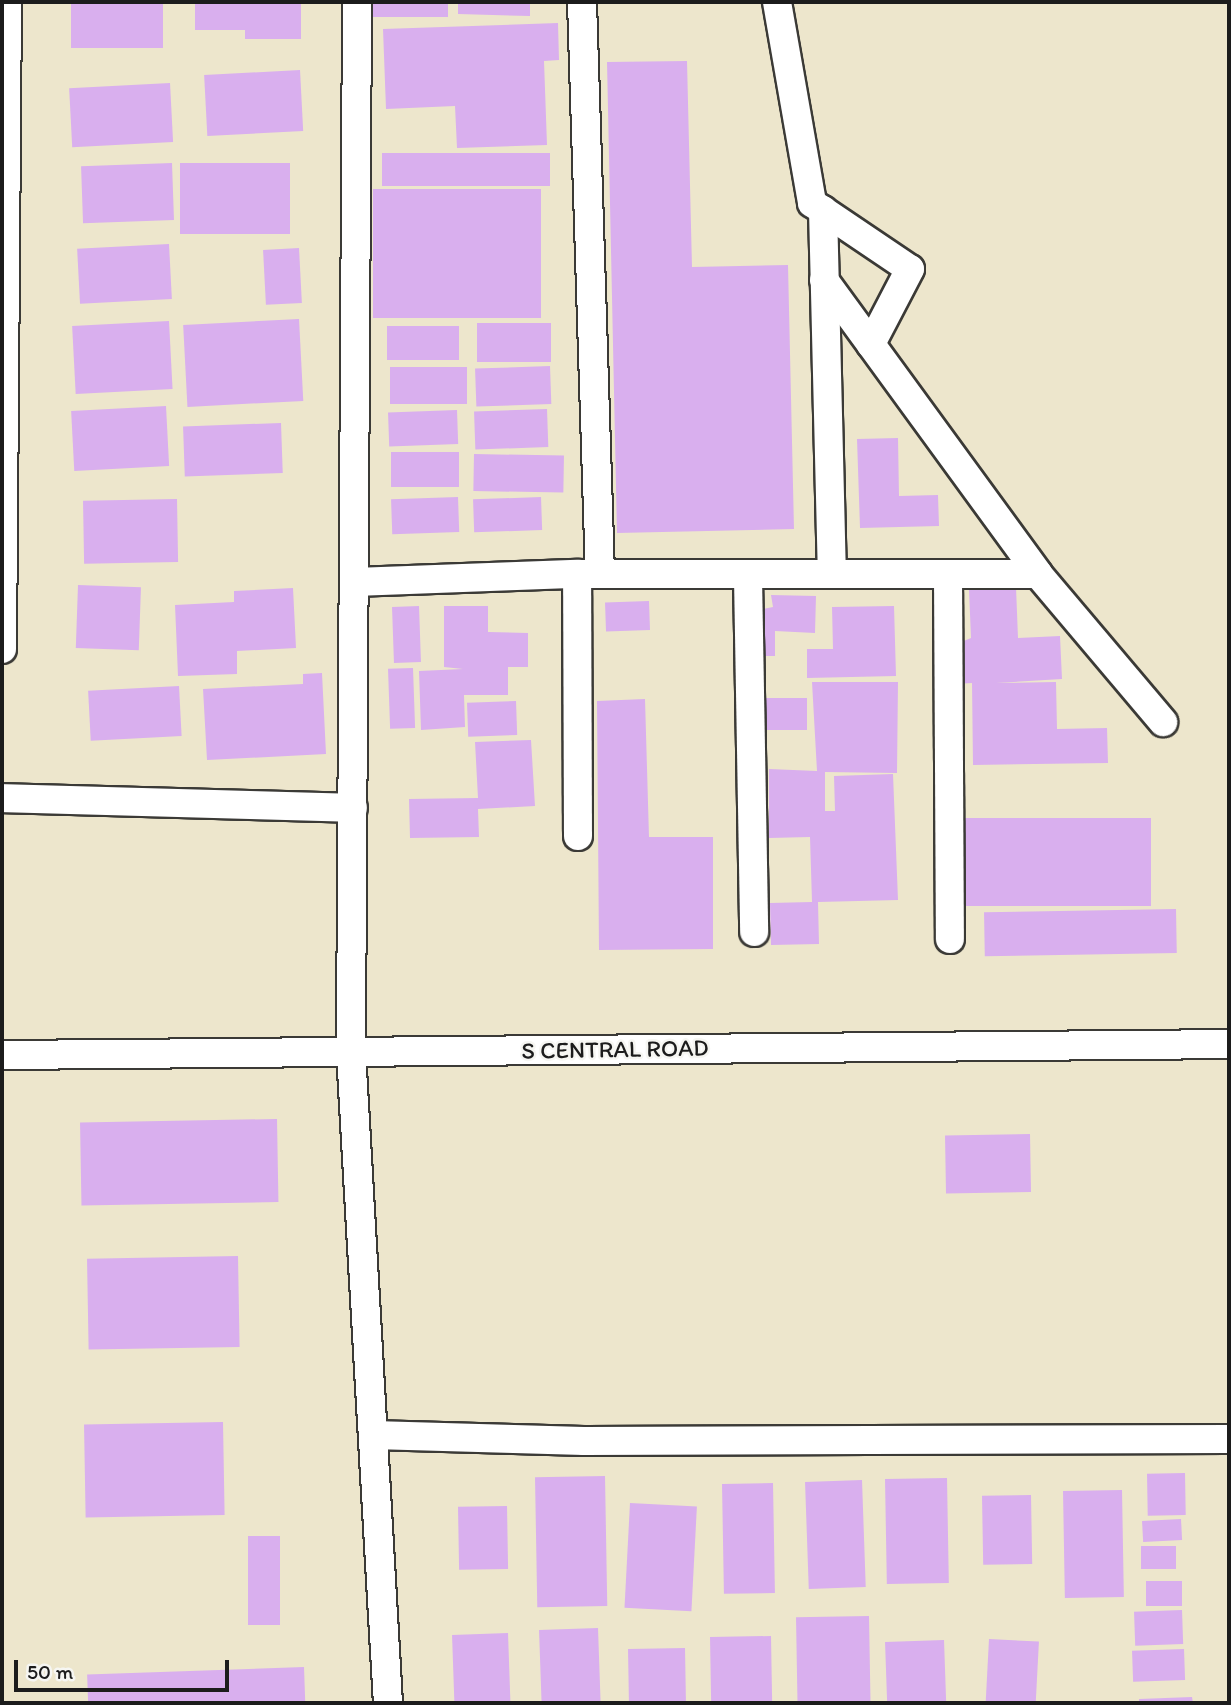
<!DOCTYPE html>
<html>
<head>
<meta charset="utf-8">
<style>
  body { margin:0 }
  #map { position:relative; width:1231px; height:1705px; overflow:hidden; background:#ede6cc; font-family:Itim,sans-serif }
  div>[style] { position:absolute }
  .building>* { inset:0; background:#d9afee; transform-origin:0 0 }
  .roads { filter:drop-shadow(2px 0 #3b3a36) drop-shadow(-2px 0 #3b3a36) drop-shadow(0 2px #3b3a36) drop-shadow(0 -2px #3b3a36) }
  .street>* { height:28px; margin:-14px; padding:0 14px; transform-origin:14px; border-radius:14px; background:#fff }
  span { translate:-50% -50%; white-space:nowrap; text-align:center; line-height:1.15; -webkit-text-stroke:5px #f6f6f2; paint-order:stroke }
  .street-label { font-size:24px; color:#1c1c1c }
  .frame { position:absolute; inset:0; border:4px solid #1c1c1c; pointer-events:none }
  .scale { position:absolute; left:14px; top:1660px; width:215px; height:32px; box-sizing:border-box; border:4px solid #1c1c1c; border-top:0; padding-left:9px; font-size:21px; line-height:24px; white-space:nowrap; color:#1c1c1c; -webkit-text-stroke:5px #f6f6f2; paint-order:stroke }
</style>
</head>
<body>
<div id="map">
  <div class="building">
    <div style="left:71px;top:2px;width:92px;height:46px"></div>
    <div style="clip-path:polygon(195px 2px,301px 2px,301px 39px,245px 39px,245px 30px,195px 30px)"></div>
    <div style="left:373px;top:2px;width:75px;height:15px"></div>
    <div style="clip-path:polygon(458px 2px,530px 2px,530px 16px,458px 14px)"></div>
    <div style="clip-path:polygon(558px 23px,559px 60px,544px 61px,547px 145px,457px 148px,455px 106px,386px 109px,383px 29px)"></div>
    <div style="clip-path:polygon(687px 61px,692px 267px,788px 265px,794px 529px,617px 533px,607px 62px)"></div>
    <div style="left:300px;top:70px;width:61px;height:96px;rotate:87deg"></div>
    <div style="left:170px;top:83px;width:59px;height:101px;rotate:87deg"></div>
    <div style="left:382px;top:153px;width:168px;height:33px"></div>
    <div style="left:172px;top:163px;width:57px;height:91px;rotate:88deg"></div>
    <div style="left:180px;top:163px;width:110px;height:71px"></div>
    <div style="left:541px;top:189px;width:129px;height:168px;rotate:90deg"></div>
    <div style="left:169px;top:244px;width:55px;height:92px;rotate:87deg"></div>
    <div style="left:299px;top:248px;width:55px;height:36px;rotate:87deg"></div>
    <div style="left:299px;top:319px;width:82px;height:116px;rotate:87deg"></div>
    <div style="left:169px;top:321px;width:68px;height:97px;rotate:87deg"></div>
    <div style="left:477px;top:323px;width:74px;height:39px"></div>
    <div style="left:387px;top:326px;width:72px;height:34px"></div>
    <div style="left:550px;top:366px;width:38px;height:75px;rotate:88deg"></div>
    <div style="left:390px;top:367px;width:77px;height:37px"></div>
    <div style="left:166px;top:406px;width:60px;height:95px;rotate:87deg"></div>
    <div style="left:547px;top:409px;width:38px;height:73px;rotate:88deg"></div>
    <div style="left:457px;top:410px;width:34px;height:69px;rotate:88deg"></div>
    <div style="left:281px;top:423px;width:50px;height:98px;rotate:88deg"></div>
    <div style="clip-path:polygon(898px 438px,899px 496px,938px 495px,939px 526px,860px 528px,857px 439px)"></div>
    <div style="left:391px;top:452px;width:68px;height:35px"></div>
    <div style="left:474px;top:454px;width:90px;height:37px;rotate:1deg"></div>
    <div style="left:458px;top:497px;width:35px;height:67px;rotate:88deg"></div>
    <div style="left:541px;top:497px;width:33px;height:68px;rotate:88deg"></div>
    <div style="left:177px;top:499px;width:63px;height:94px;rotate:89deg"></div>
    <div style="left:78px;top:585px;width:63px;height:63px;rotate:2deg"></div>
    <div style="clip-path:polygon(1016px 587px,1018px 638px,1060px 636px,1062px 679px,996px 683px,1056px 682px,1057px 729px,1107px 728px,1108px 763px,973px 765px,972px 683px,956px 684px,954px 645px,971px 638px,969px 590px)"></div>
    <div style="clip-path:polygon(293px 588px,296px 648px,237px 651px,237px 674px,178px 676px,175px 605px,234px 602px,234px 591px)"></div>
    <div style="clip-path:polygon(771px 595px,816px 596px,815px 633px,775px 631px,775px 656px,757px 656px,759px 610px,773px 607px)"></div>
    <div style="left:649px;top:601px;width:29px;height:44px;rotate:88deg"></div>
    <div style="left:419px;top:606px;width:56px;height:27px;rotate:88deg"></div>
    <div style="clip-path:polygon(444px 606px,488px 606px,488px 632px,528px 633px,528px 667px,508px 667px,508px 695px,464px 695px,465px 727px,421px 730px,419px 671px,463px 669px,444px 667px)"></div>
    <div style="clip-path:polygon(894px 606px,896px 676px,807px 678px,807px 649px,833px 649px,832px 607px)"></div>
    <div style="left:413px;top:668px;width:60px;height:25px;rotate:88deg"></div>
    <div style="clip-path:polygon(322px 673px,326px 754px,207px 760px,203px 689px,303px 684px,303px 674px)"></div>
    <div style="clip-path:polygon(812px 682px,898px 682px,897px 773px,825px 772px,825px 811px,835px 811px,834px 776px,893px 774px,898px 900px,818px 902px,819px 944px,771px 945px,770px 903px,812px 902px,810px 837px,769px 838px,769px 769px,817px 771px)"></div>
    <div style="left:179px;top:686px;width:50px;height:91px;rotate:87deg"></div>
    <div style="left:756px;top:698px;width:51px;height:32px"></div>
    <div style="clip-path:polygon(645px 699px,649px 837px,713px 837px,713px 949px,599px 950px,597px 701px)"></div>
    <div style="left:516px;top:701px;width:34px;height:49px;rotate:88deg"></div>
    <div style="clip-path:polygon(531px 740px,535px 806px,478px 809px,479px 837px,410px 838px,409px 799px,478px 798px,475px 742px)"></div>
    <div style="left:959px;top:818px;width:192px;height:88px"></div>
    <div style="left:1176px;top:909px;width:44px;height:192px;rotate:89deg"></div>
    <div style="left:277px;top:1119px;width:83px;height:197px;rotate:89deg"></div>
    <div style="left:1030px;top:1134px;width:58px;height:85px;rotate:89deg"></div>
    <div style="left:238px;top:1256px;width:91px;height:151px;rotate:89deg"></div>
    <div style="left:223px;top:1422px;width:93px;height:139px;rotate:89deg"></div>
    <div style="left:1185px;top:1473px;width:42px;height:38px;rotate:89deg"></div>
    <div style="left:605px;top:1476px;width:130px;height:70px;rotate:89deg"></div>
    <div style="left:947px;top:1478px;width:105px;height:62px;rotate:89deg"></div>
    <div style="left:862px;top:1480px;width:107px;height:57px;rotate:88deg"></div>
    <div style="left:773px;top:1483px;width:110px;height:51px;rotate:89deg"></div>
    <div style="left:1122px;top:1490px;width:107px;height:59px;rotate:89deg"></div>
    <div style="left:1031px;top:1495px;width:69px;height:49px;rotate:89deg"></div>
    <div style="left:630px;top:1503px;width:67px;height:105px;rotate:3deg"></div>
    <div style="left:507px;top:1506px;width:63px;height:49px;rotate:89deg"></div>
    <div style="left:1181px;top:1519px;width:21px;height:39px;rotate:87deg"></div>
    <div style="left:248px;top:1536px;width:32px;height:89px"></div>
    <div style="left:1176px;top:1546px;width:23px;height:35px;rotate:90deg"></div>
    <div style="left:1182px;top:1581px;width:25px;height:36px;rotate:90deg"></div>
    <div style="left:1182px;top:1610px;width:34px;height:48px;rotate:88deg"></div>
    <div style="left:869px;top:1616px;width:87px;height:73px;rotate:89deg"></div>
    <div style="left:598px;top:1628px;width:75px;height:59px;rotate:88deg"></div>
    <div style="left:508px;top:1633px;width:70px;height:56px;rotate:88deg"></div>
    <div style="left:771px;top:1636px;width:67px;height:61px;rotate:89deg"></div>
    <div style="left:989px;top:1639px;width:50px;height:64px;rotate:3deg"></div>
    <div style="left:944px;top:1640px;width:63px;height:59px;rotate:88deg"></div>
    <div style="left:685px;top:1648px;width:55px;height:57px;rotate:89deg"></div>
    <div style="left:1184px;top:1649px;width:31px;height:52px;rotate:88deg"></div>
    <div style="left:304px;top:1667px;width:36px;height:217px;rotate:88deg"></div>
    <div style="clip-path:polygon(1192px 1697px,1193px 1703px,1139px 1703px,1139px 1699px)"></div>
  </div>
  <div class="roads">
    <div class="street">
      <div style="left:357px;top:2px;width:1050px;rotate:90.33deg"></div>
      <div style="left:351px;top:1052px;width:652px;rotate:86.75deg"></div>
      <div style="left:582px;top:2px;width:572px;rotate:88.2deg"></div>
      <div style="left:777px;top:2px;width:204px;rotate:80.1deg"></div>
      <div style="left:812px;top:203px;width:118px;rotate:34deg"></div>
      <div style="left:910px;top:269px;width:85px;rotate:117.5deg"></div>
      <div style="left:823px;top:210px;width:364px;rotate:88.6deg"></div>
      <div style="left:824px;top:280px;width:364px;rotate:53.9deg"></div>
      <div style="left:1038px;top:574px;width:194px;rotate:49.8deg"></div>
      <div style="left:948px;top:574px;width:365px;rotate:89.7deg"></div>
      <div style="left:748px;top:577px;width:355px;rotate:89deg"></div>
      <div style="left:355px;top:582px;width:222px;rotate:-2.1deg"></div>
      <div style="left:2px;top:649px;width:647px;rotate:-89.56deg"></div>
      <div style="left:2px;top:798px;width:351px;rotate:1.6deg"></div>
      <div style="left:578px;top:836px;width:262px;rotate:-90.2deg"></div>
      <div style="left:577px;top:574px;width:461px"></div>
      <div style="left:2px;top:1055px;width:1227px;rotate:-0.51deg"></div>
      <div style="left:373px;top:1435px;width:211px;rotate:1.6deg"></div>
      <div style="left:584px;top:1441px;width:645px;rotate:-0.18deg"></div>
    </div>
  </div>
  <div class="street-label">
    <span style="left:615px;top:1049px;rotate:-1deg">S CENTRAL ROAD</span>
  </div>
  <div class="frame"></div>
  <div class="scale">50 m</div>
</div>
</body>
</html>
